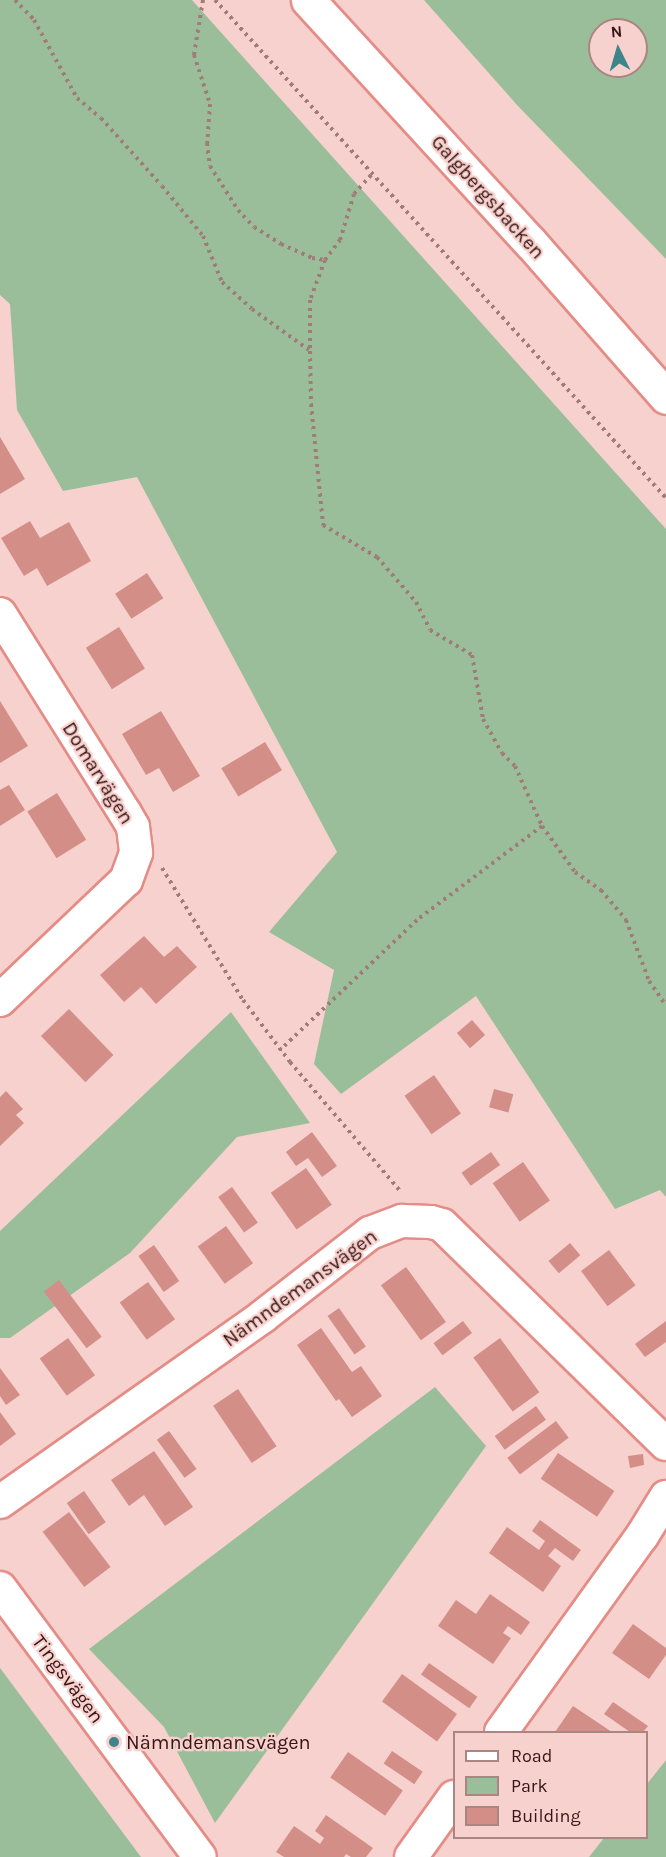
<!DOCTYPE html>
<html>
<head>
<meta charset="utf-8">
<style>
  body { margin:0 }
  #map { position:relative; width:666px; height:1857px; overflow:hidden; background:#f7d1cd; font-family:Karla,sans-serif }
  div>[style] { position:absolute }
  .green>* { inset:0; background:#9bbe9a }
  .building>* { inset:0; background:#d48e88; transform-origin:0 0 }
  .path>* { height:4px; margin-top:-2px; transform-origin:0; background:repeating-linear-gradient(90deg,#a07c79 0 3px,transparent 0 7.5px) }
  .roads { filter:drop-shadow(2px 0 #e48c86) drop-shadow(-2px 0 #e48c86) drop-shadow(0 2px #e48c86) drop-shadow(0 -2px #e48c86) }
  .street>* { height:32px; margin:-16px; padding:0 16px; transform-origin:16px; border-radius:16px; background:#fff }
  .secondary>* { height:33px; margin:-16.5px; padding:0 16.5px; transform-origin:16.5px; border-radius:16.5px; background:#fff }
  .dots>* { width:16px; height:16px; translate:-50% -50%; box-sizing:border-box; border:3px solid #f7d1cd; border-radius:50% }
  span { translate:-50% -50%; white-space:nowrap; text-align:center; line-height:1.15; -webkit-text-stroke:4.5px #f7d1cd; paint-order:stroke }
  .street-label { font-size:20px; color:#371514 }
  .poi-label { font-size:20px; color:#371514 }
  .left { translate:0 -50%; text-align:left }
  .legend { position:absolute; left:453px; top:1731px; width:195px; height:108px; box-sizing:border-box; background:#f7d1cd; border:2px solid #aa8683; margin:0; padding:8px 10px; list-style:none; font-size:18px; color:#371514 }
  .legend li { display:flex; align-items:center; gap:12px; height:30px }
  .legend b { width:30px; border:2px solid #aa8683 }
  .north { position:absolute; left:588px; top:18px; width:60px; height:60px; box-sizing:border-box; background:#f7d1cd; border:2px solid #aa8683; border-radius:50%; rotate:355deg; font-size:16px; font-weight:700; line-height:24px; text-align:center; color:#371514 }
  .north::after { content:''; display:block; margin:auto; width:21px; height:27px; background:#3d848b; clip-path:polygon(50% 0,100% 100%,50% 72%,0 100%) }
</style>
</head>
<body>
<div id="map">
  <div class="green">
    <div style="clip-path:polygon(0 0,192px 0,666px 529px,666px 1197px,660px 1190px,615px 1209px,476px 996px,341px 1094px,314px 1064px,334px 970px,269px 932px,337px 852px,137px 477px,63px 491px,17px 410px,10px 304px,0 295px)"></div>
    <div style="clip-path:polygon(evenodd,424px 0,666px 0,666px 259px,517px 105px,424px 0,600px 30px,636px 30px,636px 66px,600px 66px,600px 30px)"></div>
    <div style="clip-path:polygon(231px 1012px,310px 1123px,237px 1137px,130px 1253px,10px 1338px,0 1338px,0 1231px)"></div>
    <div style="clip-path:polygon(435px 1387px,486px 1446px,215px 1823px,164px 1727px,89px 1649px)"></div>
    <div style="clip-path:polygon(0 1668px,141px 1857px,0 1857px)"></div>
    <div style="clip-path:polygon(666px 1760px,666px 1857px,589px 1857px,604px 1838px,646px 1838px,647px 1784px)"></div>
  </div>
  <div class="building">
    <div style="clip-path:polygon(0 437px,25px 479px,0 494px)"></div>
    <div style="clip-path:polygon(30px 521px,40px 538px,69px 522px,91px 561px,47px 586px,37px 568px,24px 576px,1px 538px)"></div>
    <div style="left:147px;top:573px;width:30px;height:38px;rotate:57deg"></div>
    <div style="left:119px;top:627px;width:49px;height:39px;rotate:58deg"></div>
    <div style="clip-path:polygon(0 701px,28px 746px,0 763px)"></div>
    <div style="clip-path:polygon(161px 711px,200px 776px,173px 792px,159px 768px,146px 775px,122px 734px)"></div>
    <div style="left:265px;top:742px;width:33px;height:51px;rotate:59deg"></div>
    <div style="clip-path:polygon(9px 785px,25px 810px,0 826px,0 790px)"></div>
    <div style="left:57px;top:793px;width:55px;height:35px;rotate:58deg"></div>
    <div style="clip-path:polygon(144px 936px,164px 957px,177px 946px,197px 967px,156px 1004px,141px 987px,124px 1002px,100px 975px)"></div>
    <div style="left:69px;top:1009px;width:64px;height:39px;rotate:46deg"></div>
    <div style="left:472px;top:1020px;width:20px;height:20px;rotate:49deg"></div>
    <div style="left:434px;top:1075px;width:47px;height:36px;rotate:55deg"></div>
    <div style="left:494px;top:1089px;width:20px;height:19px;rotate:15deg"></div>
    <div style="clip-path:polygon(6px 1091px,23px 1109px,16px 1115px,24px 1123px,0 1146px,0 1097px)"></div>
    <div style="clip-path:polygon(312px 1132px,337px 1166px,322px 1177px,308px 1158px,296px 1166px,286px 1152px)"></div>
    <div style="left:491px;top:1152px;width:16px;height:36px;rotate:55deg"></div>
    <div style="left:523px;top:1162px;width:47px;height:37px;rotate:55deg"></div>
    <div style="left:306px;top:1168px;width:45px;height:43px;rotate:55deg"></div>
    <div style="left:232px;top:1187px;width:44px;height:17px;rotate:54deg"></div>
    <div style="left:226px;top:1226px;width:46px;height:35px;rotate:54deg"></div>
    <div style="left:570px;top:1243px;width:16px;height:28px;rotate:50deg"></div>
    <div style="left:154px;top:1245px;width:44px;height:19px;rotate:55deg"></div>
    <div style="left:609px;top:1250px;width:44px;height:35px;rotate:53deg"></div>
    <div style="left:406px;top:1267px;width:68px;height:31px;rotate:54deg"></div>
    <div style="left:59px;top:1280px;width:71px;height:19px;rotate:53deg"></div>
    <div style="left:148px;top:1282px;width:46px;height:35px;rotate:54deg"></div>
    <div style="left:339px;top:1308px;width:47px;height:14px;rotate:55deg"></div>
    <div style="left:463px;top:1321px;width:15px;height:37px;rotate:53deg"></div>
    <div style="clip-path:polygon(666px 1321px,666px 1342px,645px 1357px,635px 1344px)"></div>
    <div style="clip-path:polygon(321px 1328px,352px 1372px,361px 1366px,382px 1396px,352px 1417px,339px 1399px,336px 1401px,297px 1345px)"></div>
    <div style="left:68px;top:1338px;width:46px;height:35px;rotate:54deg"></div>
    <div style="left:500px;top:1338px;width:67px;height:33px;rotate:54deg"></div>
    <div style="clip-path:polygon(0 1368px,20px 1395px,6px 1405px,0 1396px)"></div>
    <div style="left:238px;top:1389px;width:69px;height:30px;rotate:56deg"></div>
    <div style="left:536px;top:1406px;width:17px;height:51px;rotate:54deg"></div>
    <div style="clip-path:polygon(0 1412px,16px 1434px,0 1446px)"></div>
    <div style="left:556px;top:1421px;width:21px;height:61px;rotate:53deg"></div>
    <div style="left:169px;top:1431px;width:47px;height:15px;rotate:54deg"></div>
    <div style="clip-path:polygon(154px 1451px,193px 1507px,165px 1526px,144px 1495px,129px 1506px,111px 1480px)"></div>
    <div style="left:558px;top:1453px;width:68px;height:31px;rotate:34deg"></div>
    <div style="clip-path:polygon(643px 1454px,644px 1465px,630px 1468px,628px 1456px)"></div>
    <div style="left:84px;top:1491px;width:38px;height:21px;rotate:55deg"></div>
    <div style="left:69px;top:1512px;width:69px;height:33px;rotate:53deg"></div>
    <div style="clip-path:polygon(540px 1520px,581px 1550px,573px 1561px,555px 1548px,548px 1556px,561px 1566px,543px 1592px,489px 1553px,507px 1527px,539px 1550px,545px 1541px,532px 1531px)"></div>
    <div style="clip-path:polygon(490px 1594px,530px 1622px,521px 1635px,508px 1626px,503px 1633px,511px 1638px,493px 1664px,438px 1626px,456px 1600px,476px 1614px)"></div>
    <div style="clip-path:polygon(633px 1624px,666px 1648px,666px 1655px,649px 1679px,612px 1653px)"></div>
    <div style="left:429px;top:1663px;width:59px;height:14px;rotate:35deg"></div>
    <div style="left:402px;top:1674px;width:68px;height:34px;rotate:36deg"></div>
    <div style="clip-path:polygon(613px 1702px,648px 1726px,643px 1732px,630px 1732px,604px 1714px)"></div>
    <div style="clip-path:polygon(573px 1706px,612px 1732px,555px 1732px)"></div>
    <div style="left:392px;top:1751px;width:37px;height:15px;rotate:34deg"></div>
    <div style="left:348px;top:1752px;width:67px;height:31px;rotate:35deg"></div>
    <div style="clip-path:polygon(326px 1815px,373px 1848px,366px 1857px,351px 1857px,346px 1854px,344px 1857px,284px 1857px,276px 1852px,294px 1826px,320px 1844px,324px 1838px,315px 1831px)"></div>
  </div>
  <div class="path">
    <div style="left:15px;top:0;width:28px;rotate:46deg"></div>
    <div style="left:34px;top:20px;width:89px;rotate:61.1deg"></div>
    <div style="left:77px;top:98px;width:31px;rotate:40deg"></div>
    <div style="left:101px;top:118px;width:91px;rotate:48.1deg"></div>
    <div style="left:162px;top:186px;width:65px;rotate:50.6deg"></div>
    <div style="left:203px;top:236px;width:50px;rotate:67.6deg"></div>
    <div style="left:222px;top:282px;width:40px;rotate:42deg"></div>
    <div style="left:252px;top:309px;width:70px;rotate:35.7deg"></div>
    <div style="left:203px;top:0;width:56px;rotate:99.3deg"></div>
    <div style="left:194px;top:55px;width:52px;rotate:71.9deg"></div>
    <div style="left:210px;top:104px;width:39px;rotate:94deg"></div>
    <div style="left:207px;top:143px;width:23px;rotate:83deg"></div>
    <div style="left:210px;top:166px;width:52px;rotate:57.5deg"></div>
    <div style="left:238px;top:210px;width:23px;rotate:47deg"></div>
    <div style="left:254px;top:227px;width:32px;rotate:32deg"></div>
    <div style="left:281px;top:244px;width:34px;rotate:24deg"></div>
    <div style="left:312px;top:258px;width:13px;rotate:9deg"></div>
    <div style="left:325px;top:260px;width:43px;rotate:110.6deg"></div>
    <div style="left:310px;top:300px;width:51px;rotate:90deg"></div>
    <div style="left:310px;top:351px;width:53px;rotate:88.9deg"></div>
    <div style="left:311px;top:404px;width:122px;rotate:84.3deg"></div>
    <div style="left:323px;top:525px;width:63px;rotate:30.7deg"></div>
    <div style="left:377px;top:557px;width:60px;rotate:49.1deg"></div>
    <div style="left:416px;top:602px;width:31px;rotate:63deg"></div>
    <div style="left:430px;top:630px;width:49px;rotate:30.8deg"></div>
    <div style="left:472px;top:655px;width:65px;rotate:80.2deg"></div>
    <div style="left:483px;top:719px;width:39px;rotate:61deg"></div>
    <div style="left:502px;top:753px;width:18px;rotate:45deg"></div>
    <div style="left:515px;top:766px;width:66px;rotate:65.8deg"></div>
    <div style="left:542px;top:826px;width:156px;rotate:143.1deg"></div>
    <div style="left:417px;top:920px;width:189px;rotate:136.5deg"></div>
    <div style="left:215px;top:0;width:672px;rotate:47.84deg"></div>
    <div style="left:325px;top:260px;width:25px;rotate:-53deg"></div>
    <div style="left:340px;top:240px;width:48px;rotate:-73.1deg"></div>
    <div style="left:354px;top:194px;width:27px;rotate:-48deg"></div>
    <div style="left:542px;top:826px;width:57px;rotate:54.3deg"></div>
    <div style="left:575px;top:872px;width:32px;rotate:35deg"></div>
    <div style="left:601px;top:890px;width:39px;rotate:50deg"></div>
    <div style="left:626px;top:920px;width:65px;rotate:69.3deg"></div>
    <div style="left:649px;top:981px;width:29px;rotate:55deg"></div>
    <div style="left:162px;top:868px;width:155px;rotate:58.5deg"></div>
    <div style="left:243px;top:1000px;width:78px;rotate:52.8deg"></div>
    <div style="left:290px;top:1062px;width:171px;rotate:49.5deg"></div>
  </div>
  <div class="roads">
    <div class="street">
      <div style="left:0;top:614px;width:235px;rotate:57.9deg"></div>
      <div style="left:125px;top:813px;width:16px;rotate:60deg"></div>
      <div style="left:133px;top:827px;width:26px;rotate:83deg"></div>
      <div style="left:136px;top:853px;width:29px;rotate:110deg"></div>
      <div style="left:126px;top:880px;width:174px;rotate:136.4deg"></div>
      <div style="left:0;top:1502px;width:321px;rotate:-35.2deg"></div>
      <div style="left:262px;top:1317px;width:137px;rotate:-37.9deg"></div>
      <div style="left:370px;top:1233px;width:34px;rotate:-21deg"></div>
      <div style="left:402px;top:1221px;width:29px;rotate:2deg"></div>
      <div style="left:431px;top:1222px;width:11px;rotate:15deg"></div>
      <div style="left:442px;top:1225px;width:313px;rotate:44.4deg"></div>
      <div style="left:0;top:1588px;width:335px;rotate:53.4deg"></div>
      <div style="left:501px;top:1732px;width:241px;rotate:-54.3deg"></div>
      <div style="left:642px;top:1536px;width:46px;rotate:-58.4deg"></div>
      <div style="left:411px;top:1857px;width:74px;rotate:-54.4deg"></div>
    </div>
    <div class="secondary">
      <div style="left:308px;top:0;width:328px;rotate:47.5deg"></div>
      <div style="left:530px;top:242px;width:206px;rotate:48.7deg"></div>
    </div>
  </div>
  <div class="dots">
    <div style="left:114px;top:1742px;background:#3d848b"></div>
  </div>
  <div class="street-label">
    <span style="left:488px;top:197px;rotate:48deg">Galgbergsbacken</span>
    <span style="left:98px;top:773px;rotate:58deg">Domarvägen</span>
    <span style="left:300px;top:1288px;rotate:-36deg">Nämndemansvägen</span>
    <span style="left:68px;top:1679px;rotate:53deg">Tingsvägen</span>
  </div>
  <div class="poi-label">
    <span class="left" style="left:126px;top:1742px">Nämndemansvägen</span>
  </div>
  <ul class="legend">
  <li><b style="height:8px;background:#fff"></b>Road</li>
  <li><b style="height:16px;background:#9bbe9a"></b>Park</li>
  <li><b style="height:16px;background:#d48e88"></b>Building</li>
  </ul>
  <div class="north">N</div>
</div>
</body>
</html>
